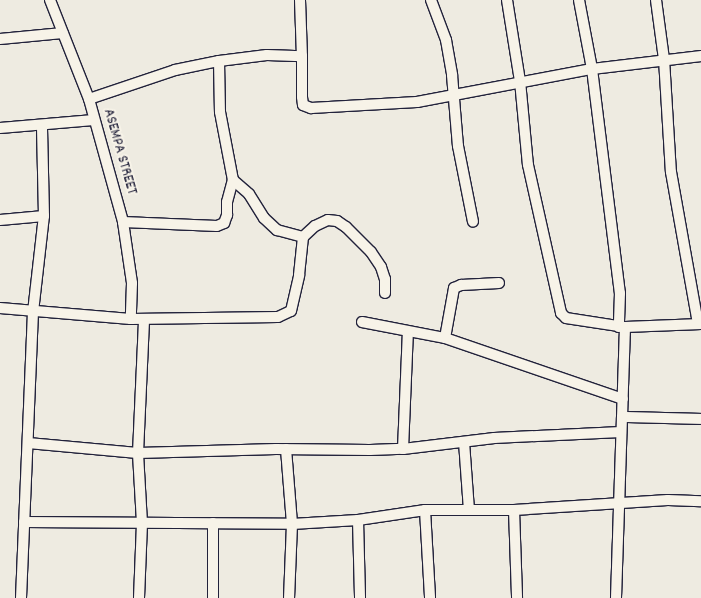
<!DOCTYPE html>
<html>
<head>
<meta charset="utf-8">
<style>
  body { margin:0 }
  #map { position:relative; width:701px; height:598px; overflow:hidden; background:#eeebe1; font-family:Dekko,sans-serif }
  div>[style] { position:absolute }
  .roads { filter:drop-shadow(1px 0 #22223b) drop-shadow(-1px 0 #22223b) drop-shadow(0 1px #22223b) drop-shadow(0 -1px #22223b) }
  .minor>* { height:10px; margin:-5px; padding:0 5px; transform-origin:5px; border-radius:5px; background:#f7f3e8 }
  span { translate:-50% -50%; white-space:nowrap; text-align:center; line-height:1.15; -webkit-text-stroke:4px #f7f3e8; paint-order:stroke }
  .street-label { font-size:15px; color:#22223b }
</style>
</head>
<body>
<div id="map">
  <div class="roads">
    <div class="minor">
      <div style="left:50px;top:0;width:106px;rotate:68.5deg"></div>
      <div style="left:89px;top:99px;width:128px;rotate:74.5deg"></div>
      <div style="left:123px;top:222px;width:62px;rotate:81.6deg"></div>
      <div style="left:132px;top:283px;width:36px;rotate:92deg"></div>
      <div style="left:300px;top:0;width:56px;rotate:88deg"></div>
      <div style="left:431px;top:0;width:43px;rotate:69.4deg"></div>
      <div style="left:446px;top:40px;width:36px;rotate:80deg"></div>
      <div style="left:452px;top:75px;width:71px;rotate:85.2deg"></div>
      <div style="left:458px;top:146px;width:77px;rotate:78.8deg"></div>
      <div style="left:507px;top:0;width:82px;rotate:80.9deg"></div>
      <div style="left:520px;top:81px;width:84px;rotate:84.6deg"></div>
      <div style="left:528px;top:165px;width:152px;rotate:77.4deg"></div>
      <div style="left:561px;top:313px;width:7px;rotate:45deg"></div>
      <div style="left:566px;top:318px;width:60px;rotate:8.7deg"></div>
      <div style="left:625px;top:327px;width:76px;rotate:-2.3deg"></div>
      <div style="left:579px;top:0;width:70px;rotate:79.3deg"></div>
      <div style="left:592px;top:69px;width:226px;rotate:82.9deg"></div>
      <div style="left:620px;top:293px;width:34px;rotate:92deg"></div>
      <div style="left:656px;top:0;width:60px;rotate:82.3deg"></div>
      <div style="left:664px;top:59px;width:113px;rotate:86.5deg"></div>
      <div style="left:671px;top:172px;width:154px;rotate:79.9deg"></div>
      <div style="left:0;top:39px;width:63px;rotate:-5.4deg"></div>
      <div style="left:219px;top:61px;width:51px;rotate:88.9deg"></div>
      <div style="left:220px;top:112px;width:69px;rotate:79.2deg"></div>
      <div style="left:233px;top:180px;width:21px;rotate:41deg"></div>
      <div style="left:249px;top:194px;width:28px;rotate:58deg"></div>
      <div style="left:264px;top:218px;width:18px;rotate:43deg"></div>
      <div style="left:277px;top:230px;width:27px;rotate:15deg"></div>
      <div style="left:89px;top:99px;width:91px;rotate:-18.6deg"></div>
      <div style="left:175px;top:70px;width:45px;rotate:-11.6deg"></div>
      <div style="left:219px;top:61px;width:48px;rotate:-7.1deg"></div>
      <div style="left:267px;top:55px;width:35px;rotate:2deg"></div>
      <div style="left:302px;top:56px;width:41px;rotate:90deg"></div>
      <div style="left:302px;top:97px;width:8px;rotate:83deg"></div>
      <div style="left:303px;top:105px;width:9px;rotate:21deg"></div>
      <div style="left:311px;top:108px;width:106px;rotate:-3.2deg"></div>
      <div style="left:417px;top:102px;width:178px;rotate:-10.7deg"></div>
      <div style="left:592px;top:69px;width:110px;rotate:-6.8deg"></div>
      <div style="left:0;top:128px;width:94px;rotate:-4.9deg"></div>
      <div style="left:0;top:220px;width:44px;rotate:-5.2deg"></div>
      <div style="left:123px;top:222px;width:94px;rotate:2.4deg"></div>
      <div style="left:217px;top:226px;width:8px;rotate:-23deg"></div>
      <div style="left:224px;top:223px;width:9px;rotate:-69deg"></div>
      <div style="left:227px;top:215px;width:13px;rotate:-90deg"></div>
      <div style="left:227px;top:202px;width:23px;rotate:-75deg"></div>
      <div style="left:0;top:308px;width:131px;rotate:4.8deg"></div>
      <div style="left:131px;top:319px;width:147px;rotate:-0.8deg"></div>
      <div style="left:278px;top:317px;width:14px;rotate:-25deg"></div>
      <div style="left:291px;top:311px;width:37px;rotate:-77deg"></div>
      <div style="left:299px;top:275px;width:38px;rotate:-84deg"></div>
      <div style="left:303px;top:237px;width:16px;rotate:-43deg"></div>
      <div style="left:315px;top:226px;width:14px;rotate:-25deg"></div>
      <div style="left:328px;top:220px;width:9px;rotate:6deg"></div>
      <div style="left:337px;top:221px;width:11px;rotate:34deg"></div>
      <div style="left:346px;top:227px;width:35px;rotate:45deg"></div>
      <div style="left:371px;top:252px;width:18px;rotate:56deg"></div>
      <div style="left:381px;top:267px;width:13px;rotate:72deg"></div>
      <div style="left:385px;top:279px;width:14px;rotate:90deg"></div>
      <div style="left:362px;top:322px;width:85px;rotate:10.9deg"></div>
      <div style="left:445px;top:338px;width:188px;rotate:18.9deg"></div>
      <div style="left:445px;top:338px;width:51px;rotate:-79.8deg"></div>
      <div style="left:454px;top:288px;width:8px;rotate:-23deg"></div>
      <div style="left:461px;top:285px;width:38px;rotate:-3deg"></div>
      <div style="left:622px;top:417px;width:79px;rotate:1.5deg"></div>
      <div style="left:464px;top:442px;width:68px;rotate:85.8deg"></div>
      <div style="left:28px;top:443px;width:110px;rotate:5.2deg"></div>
      <div style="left:138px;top:453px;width:138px;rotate:-1.7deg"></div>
      <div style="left:276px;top:449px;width:94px;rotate:0.6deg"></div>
      <div style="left:370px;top:450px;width:33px;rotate:-2deg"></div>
      <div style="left:403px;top:449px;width:92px;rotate:-6.9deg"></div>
      <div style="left:494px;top:438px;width:127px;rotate:-2.7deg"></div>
      <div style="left:286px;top:449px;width:75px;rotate:85.4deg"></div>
      <div style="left:292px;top:524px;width:74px;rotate:92.3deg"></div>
      <div style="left:403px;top:449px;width:117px;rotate:-87.6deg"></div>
      <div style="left:425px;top:510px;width:88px;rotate:86.7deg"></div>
      <div style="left:514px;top:510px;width:88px;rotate:88deg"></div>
      <div style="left:358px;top:520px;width:78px;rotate:88.5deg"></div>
      <div style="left:24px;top:522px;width:268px;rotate:0.4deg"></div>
      <div style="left:292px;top:524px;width:66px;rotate:-3.5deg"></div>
      <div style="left:358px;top:520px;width:68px;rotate:-8.5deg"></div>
      <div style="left:425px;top:510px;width:89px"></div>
      <div style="left:514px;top:510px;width:154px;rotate:-3.7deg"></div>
      <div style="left:668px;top:500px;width:33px;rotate:2deg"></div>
      <div style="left:21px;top:598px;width:286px;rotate:-87.6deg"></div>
      <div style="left:33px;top:312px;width:97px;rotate:-83.5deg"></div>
      <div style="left:44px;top:216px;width:91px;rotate:-91.3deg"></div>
      <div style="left:139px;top:598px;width:75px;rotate:-87.7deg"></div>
      <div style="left:142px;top:523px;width:70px;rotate:-93.3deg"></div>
      <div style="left:138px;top:453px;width:134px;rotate:-87.4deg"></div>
      <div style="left:213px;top:598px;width:75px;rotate:-90deg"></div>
      <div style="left:616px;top:598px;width:271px;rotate:-88.1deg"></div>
    </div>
  </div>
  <div class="street-label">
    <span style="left:119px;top:152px;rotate:74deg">ASEMPA STREET</span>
  </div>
</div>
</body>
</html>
